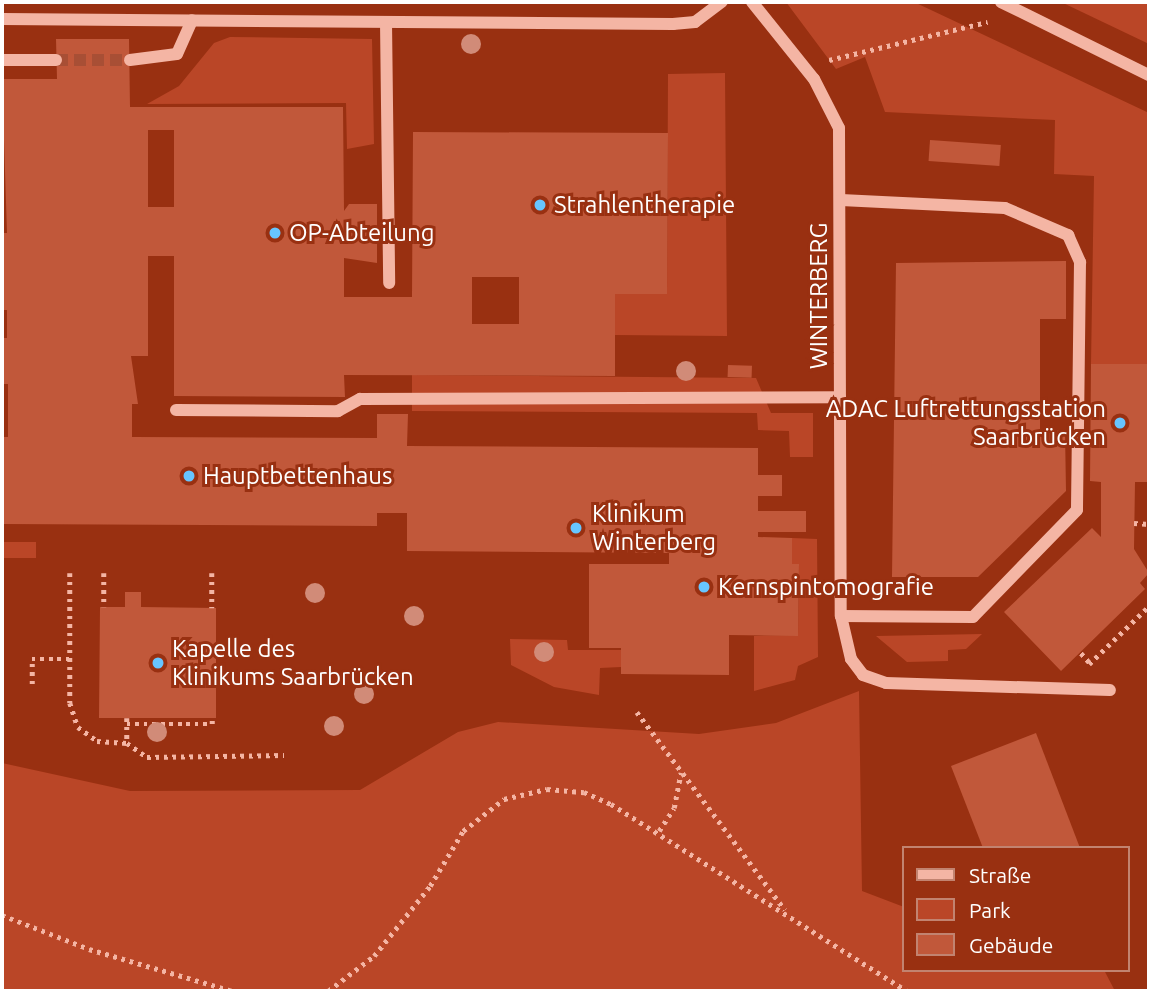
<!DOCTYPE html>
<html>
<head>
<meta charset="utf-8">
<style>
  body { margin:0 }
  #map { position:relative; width:1151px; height:993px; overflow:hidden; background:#993011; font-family:Ubuntu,sans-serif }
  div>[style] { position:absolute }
  .green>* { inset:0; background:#ba4627; transform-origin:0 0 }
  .building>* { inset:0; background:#c1583a; transform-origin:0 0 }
  .minor-tunnel>* { height:12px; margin-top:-6px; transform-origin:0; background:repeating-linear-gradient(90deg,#a84f35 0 12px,transparent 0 18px) }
  .path>* { height:4.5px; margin-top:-2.25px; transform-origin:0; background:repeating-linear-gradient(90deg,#f4b5a4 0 3.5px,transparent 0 8.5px) }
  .minor>* { height:12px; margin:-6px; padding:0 6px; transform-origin:6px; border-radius:6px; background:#f4b5a4 }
  .trees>* { width:20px; height:20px; margin:-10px; border-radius:50%; background:#d18b78 }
  .dots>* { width:19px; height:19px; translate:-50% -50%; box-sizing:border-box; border:4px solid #993011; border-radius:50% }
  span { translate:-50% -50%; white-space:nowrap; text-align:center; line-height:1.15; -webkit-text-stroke:6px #993011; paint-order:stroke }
  .poi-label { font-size:24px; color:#fff }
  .left { translate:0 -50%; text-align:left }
  .right { translate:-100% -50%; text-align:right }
  .street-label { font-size:24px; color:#fff }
  .frame { position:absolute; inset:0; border:4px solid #fff; pointer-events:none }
  .legend { position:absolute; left:902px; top:846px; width:228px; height:126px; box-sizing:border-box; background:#993011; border:2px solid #c28370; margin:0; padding:9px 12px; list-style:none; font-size:21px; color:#fff }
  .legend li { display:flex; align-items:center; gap:14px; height:35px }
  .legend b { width:35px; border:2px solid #c28370 }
</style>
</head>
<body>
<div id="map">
  <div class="green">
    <div style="clip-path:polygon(786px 2px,914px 2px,1149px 113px,1149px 364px,1091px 364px,1094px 176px,1054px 174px,1055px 120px,885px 112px,865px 57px,836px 69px)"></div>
    <div style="clip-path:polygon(1061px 2px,1149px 2px,1149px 44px)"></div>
    <div style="clip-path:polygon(230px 37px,372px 39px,374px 144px,347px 149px,346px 103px,147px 104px,179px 86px,214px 43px)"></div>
    <div style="clip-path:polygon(725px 73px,727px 336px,615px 335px,615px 294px,667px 294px,668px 74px)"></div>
    <div style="clip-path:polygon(412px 375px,756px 378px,771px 413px,813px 413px,813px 457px,790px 457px,789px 431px,758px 430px,757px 413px,412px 411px)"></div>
    <div style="clip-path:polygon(792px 538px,817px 539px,818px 657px,798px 666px,795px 680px,754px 691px,754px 636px,798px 635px,799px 564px,792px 564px)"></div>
    <div style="left:2px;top:542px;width:34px;height:16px"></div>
    <div style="clip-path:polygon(982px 634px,966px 649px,948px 650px,948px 661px,907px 662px,876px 636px)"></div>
    <div style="clip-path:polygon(510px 639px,567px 640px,568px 650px,621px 650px,621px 667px,600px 668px,599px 695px,554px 687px,511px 665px)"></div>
    <div style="clip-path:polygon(859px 691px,862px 891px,904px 907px,904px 970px,1104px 970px,1115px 991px,2px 991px,2px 763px,130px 791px,360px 790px,458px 732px,498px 722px,699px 734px,776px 723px)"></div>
  </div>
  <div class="building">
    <div style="clip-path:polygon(evenodd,56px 39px,129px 39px,130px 107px,343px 107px,344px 211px,349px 204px,377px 204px,377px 263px,344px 258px,344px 297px,412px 297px,413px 132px,668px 133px,667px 294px,615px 294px,615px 376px,344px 375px,345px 397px,174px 396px,174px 256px,148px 256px,148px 356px,131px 356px,138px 404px,132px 404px,132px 437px,377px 438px,377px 414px,408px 414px,407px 446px,758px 448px,758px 475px,782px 475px,782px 496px,758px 496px,758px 511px,806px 511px,806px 532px,758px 532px,758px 537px,792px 538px,792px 564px,799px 564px,798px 636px,729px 635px,729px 675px,621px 674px,621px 648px,589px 648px,589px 564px,669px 564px,669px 553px,407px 551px,407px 513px,377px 513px,377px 526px,2px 524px,2px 437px,8px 437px,8px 384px,2px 384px,2px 338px,7px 338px,7px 310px,2px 310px,2px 233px,7px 233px,2px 79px,57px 79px,56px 39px,148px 130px,174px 130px,174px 207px,148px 207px,148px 130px,56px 39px,472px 277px,519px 277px,519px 324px,472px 324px,472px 277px)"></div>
    <div style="left:930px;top:140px;width:71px;height:21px;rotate:4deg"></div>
    <div style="clip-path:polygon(1066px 261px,1066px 319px,1040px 319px,1040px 430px,1065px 431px,1066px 491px,978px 577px,892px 577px,896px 263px)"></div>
    <div style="clip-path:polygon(1091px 364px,1149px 364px,1149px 482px,1135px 482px,1134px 549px,1149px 573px,1140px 583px,1145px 589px,1061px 671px,1004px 612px,1092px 528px,1101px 537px,1101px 482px,1090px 481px)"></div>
    <div style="left:728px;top:365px;width:24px;height:12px;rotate:2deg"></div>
    <div style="clip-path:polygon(125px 592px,141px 592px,141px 607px,216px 608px,216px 718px,99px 718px,100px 607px,125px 607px)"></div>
    <div style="clip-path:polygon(1036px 733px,1080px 848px,983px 848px,951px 766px)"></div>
  </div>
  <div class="minor-tunnel">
    <div style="left:56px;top:60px;width:74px"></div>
  </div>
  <div class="path">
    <div style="left:829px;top:60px;width:163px;rotate:-13.5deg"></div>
    <div style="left:1134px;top:523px;width:15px;rotate:4deg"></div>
    <div style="left:70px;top:573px;width:130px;rotate:90deg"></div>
    <div style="left:70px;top:703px;width:25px;rotate:72deg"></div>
    <div style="left:78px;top:727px;width:24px;rotate:36deg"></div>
    <div style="left:97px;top:741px;width:30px;rotate:4deg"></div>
    <div style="left:127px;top:743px;width:24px;rotate:35deg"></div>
    <div style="left:147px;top:757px;width:137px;rotate:-0.8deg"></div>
    <div style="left:104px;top:573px;width:34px;rotate:90deg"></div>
    <div style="left:212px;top:573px;width:35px;rotate:90deg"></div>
    <div style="left:1081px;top:653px;width:13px;rotate:48deg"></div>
    <div style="left:1089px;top:664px;width:83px;rotate:-44deg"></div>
    <div style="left:32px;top:684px;width:25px;rotate:-90deg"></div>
    <div style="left:32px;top:659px;width:37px"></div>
    <div style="left:637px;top:712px;width:247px;rotate:53.2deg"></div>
    <div style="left:127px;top:718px;width:25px;rotate:90deg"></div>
    <div style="left:127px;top:724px;width:85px"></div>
    <div style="left:212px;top:724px;width:6px;rotate:-90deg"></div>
    <div style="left:659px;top:831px;width:27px;rotate:-57deg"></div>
    <div style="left:674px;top:808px;width:36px;rotate:-79deg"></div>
    <div style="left:2px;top:915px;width:93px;rotate:21.3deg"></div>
    <div style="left:89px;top:949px;width:150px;rotate:16.3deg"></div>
    <div style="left:328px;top:991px;width:58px;rotate:-37.3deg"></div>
    <div style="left:374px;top:956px;width:90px;rotate:-51.3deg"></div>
    <div style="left:430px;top:886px;width:64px;rotate:-59deg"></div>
    <div style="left:463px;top:831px;width:52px;rotate:-38deg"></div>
    <div style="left:504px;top:799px;width:44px;rotate:-13.1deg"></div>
    <div style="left:547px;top:789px;width:37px;rotate:5deg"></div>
    <div style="left:584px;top:792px;width:30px;rotate:24deg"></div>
    <div style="left:611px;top:804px;width:350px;rotate:32.3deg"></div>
  </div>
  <div class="minor">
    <div style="left:752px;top:2px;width:99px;rotate:51.2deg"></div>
    <div style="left:814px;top:79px;width:55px;rotate:63deg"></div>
    <div style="left:839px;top:128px;width:488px;rotate:89.8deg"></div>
    <div style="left:841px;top:616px;width:44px;rotate:76.9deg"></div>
    <div style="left:851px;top:659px;width:20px;rotate:53deg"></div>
    <div style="left:863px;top:675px;width:24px;rotate:19deg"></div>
    <div style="left:886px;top:683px;width:224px;rotate:1.8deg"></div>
    <div style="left:1001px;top:2px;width:165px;rotate:26.3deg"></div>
    <div style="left:2px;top:19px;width:671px;rotate:0.43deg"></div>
    <div style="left:673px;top:24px;width:22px;rotate:-5deg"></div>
    <div style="left:695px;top:22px;width:34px;rotate:-37deg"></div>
    <div style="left:386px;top:22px;width:261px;rotate:89.3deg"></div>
    <div style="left:2px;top:60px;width:54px"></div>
    <div style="left:130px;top:60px;width:47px;rotate:-7.3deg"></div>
    <div style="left:177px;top:54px;width:37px;rotate:-66deg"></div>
    <div style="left:841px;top:200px;width:164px;rotate:2.8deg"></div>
    <div style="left:1005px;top:208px;width:69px;rotate:23.2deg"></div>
    <div style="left:1068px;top:235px;width:30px;rotate:66deg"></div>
    <div style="left:1080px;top:262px;width:248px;rotate:90.7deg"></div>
    <div style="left:1077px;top:510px;width:149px;rotate:134.2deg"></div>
    <div style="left:973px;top:617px;width:132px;rotate:-179.6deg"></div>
    <div style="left:176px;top:410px;width:162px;rotate:0.4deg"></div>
    <div style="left:338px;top:411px;width:25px;rotate:-29deg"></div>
    <div style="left:360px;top:399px;width:480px;rotate:-0.2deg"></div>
  </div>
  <div class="trees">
    <div style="left:471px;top:44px"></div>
    <div style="left:686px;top:371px"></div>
    <div style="left:315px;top:593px"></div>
    <div style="left:414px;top:616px"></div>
    <div style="left:544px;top:652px"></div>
    <div style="left:364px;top:694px"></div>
    <div style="left:334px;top:726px"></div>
    <div style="left:157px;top:732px"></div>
  </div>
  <div class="dots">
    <div style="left:540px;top:205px;background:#67c5ff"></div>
    <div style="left:275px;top:233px;background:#67c5ff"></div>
    <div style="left:1120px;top:423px;background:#67c5ff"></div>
    <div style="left:189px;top:476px;background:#67c5ff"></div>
    <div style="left:576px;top:528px;background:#67c5ff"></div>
    <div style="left:704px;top:587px;background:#67c5ff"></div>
    <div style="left:158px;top:663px;background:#67c5ff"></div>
  </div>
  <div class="poi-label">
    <span class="left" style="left:554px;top:205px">Strahlentherapie</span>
    <span class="left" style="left:289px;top:233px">OP-Abteilung</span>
    <span class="right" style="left:1106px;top:423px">ADAC Luftrettungsstation<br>Saarbrücken</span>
    <span class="left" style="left:203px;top:476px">Hauptbettenhaus</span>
    <span class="left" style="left:592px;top:528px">Klinikum<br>Winterberg</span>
    <span class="left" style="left:718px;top:587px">Kernspintomografie</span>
    <span class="left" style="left:172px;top:663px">Kapelle des<br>Klinikums Saarbrücken</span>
  </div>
  <div class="street-label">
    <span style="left:819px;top:296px;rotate:-90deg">WINTERBERG</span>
  </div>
  <div class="frame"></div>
  <ul class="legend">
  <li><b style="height:9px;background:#f4b5a4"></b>Straße</li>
  <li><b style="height:19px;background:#ba4627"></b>Park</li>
  <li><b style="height:19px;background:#c1583a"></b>Gebäude</li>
  </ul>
</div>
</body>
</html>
